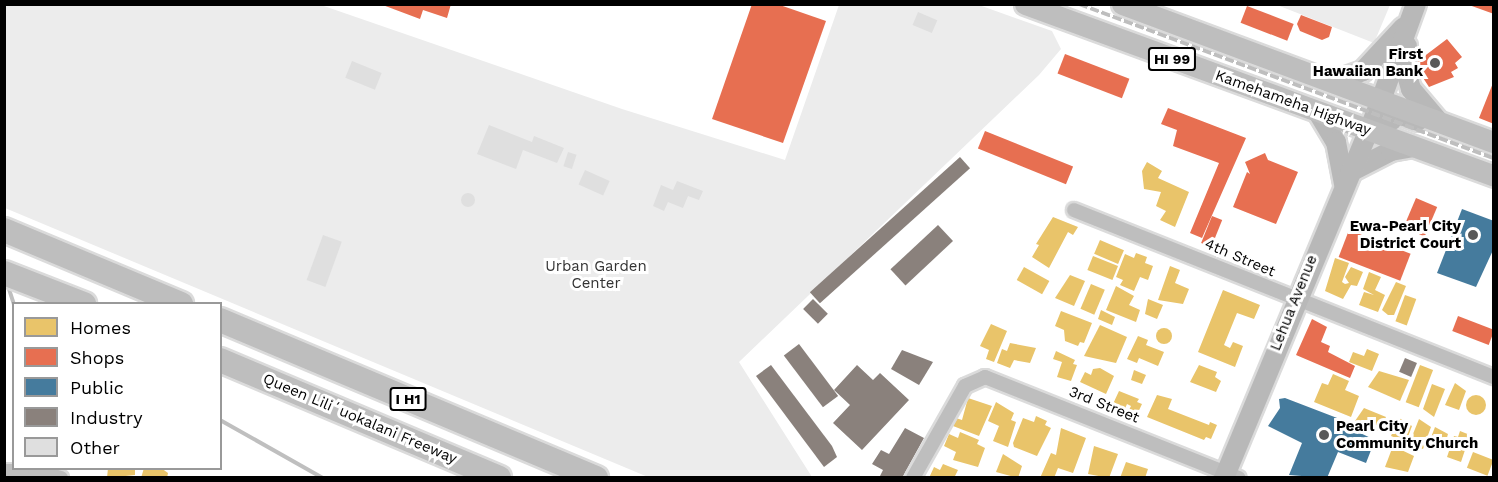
<!DOCTYPE html>
<html>
<head>
<meta charset="utf-8">
<style>
  body { margin:0 }
  #map { position:relative; width:1498px; height:482px; overflow:hidden; background:#fff; font-family:"Work Sans",sans-serif }
  div>[style] { position:absolute }
  .green>* { inset:0; background:#ececec }
  .homes>* { inset:0; background:#e9c46a; transform-origin:0 0 }
  .round { border-radius:50% }
  .shops>* { inset:0; background:#e76f51; transform-origin:0 0 }
  .public>* { inset:0; background:#457b9d }
  .industry>* { inset:0; background:#8a817c; transform-origin:0 0 }
  .stream>* { height:4px; margin:-2px; padding:0 2px; transform-origin:2px; border-radius:2px; background:#bfbfbf }
  .building>* { inset:0; background:#dfdfdf; transform-origin:0 0 }
  .roads { filter:drop-shadow(2px 0 #dbdbdb) drop-shadow(-2px 0 #dbdbdb) drop-shadow(0 2px #dbdbdb) drop-shadow(0 -2px #dbdbdb) }
  .street>* { height:14px; margin:-7px; padding:0 7px; transform-origin:7px; border-radius:7px; background:#bebebe }
  .secondary>* { height:20px; margin:-10px; padding:0 10px; transform-origin:10px; border-radius:10px; background:#b8b8b8 }
  .primary>* { height:21px; margin:-10.5px; padding:0 10.5px; transform-origin:10.5px; border-radius:10.5px; background:#bebebe }
  .highway>* { height:24px; margin:-12px; padding:0 12px; transform-origin:12px; border-radius:12px; background:#bebebe }
  .rail>* { height:4px; margin-top:-2px; transform-origin:0; background:repeating-linear-gradient(90deg,#bebebe 0 9px,transparent 0 12px) }
  .dots>* { width:16px; height:16px; translate:-50% -50%; box-sizing:border-box; border:3px solid #fff; border-radius:50% }
  span { translate:-50% -50%; white-space:nowrap; text-align:center; line-height:1.15; -webkit-text-stroke:6px #fff; paint-order:stroke }
  .shield-label span { padding:2px 4px; background:#fff; border:2px solid; border-radius:4px; -webkit-text-stroke-width:0 }
  .shield-label { font-size:14px; color:#000; font-weight:700 }
  .poi-label { font-size:15px; color:#000; font-weight:700 }
  .right { translate:-100% -50%; text-align:right }
  .left { translate:0 -50%; text-align:left }
  .street-label { font-size:15px; color:#000 }
  .park-label { font-size:15px; color:#333 }
  .frame { position:absolute; inset:0; border:6px solid #000; pointer-events:none }
  .legend { position:absolute; left:12px; top:302px; width:210px; height:168px; box-sizing:border-box; background:#fff; border:2px solid #999; margin:0; padding:8px 10px; list-style:none; font-size:18px; color:#000 }
  .legend li { display:flex; align-items:center; gap:12px; height:30px }
  .legend b { width:30px; border:2px solid #999 }
</style>
</head>
<body>
<div id="map">
  <div class="green">
    <div style="clip-path:polygon(5px 5px,321px 5px,622px 109px,785px 160px,839px 5px,979px 5px,1052px 31px,1061px 49px,1039px 75px,739px 362px,812px 477px,648px 477px,5px 208px)"></div>
    <div style="clip-path:polygon(1277px 5px,1390px 5px,1374px 43px)"></div>
  </div>
  <div class="homes">
    <div style="clip-path:polygon(1147px 162px,1162px 171px,1158px 178px,1189px 192px,1175px 227px,1160px 220px,1166px 211px,1156px 206px,1161px 192px,1144px 189px,1142px 171px)"></div>
    <div style="clip-path:polygon(1053px 217px,1078px 227px,1073px 235px,1068px 232px,1049px 268px,1032px 257px,1039px 245px,1036px 244px)"></div>
    <div style="left:1100px;top:240px;width:26px;height:15px;rotate:23deg"></div>
    <div style="clip-path:polygon(1136px 253px,1147px 257px,1145px 263px,1153px 266px,1148px 280px,1140px 277px,1134px 291px,1120px 285px,1123px 280px,1116px 277px,1125px 254px,1134px 258px)"></div>
    <div style="left:1093px;top:256px;width:27px;height:15px;rotate:22deg"></div>
    <div style="clip-path:polygon(1335px 258px,1349px 263px,1342px 282px,1345px 284px,1349px 283px,1345px 277px,1351px 267px,1363px 272px,1357px 286px,1351px 285px,1343px 299px,1325px 291px)"></div>
    <div style="clip-path:polygon(1170px 266px,1180px 270px,1175px 283px,1189px 289px,1183px 304px,1158px 300px)"></div>
    <div style="left:1024px;top:267px;width:29px;height:15px;rotate:29deg"></div>
    <div style="clip-path:polygon(1369px 272px,1381px 277px,1375px 290px,1385px 295px,1378px 312px,1359px 305px,1364px 292px,1374px 295px,1363px 289px)"></div>
    <div style="clip-path:polygon(1070px 275px,1085px 281px,1074px 306px,1055px 298px)"></div>
    <div style="clip-path:polygon(1396px 282px,1406px 286px,1394px 315px,1388px 315px,1382px 310px)"></div>
    <div style="left:1091px;top:284px;width:15px;height:27px;rotate:23deg"></div>
    <div style="clip-path:polygon(1116px 286px,1134px 296px,1129px 305px,1140px 310px,1136px 322px,1106px 310px)"></div>
    <div style="clip-path:polygon(1223px 290px,1260px 305px,1254px 319px,1237px 313px,1224px 345px,1230px 348px,1233px 342px,1243px 346px,1235px 367px,1198px 352px)"></div>
    <div style="left:1405px;top:295px;width:12px;height:28px;rotate:20deg"></div>
    <div style="clip-path:polygon(1148px 299px,1163px 305px,1157px 319px,1145px 314px)"></div>
    <div style="clip-path:polygon(1101px 310px,1115px 317px,1112px 325px,1098px 319px)"></div>
    <div style="clip-path:polygon(1061px 311px,1092px 323px,1084px 343px,1080px 342px,1078px 346px,1065px 341px,1064px 330px,1055px 326px)"></div>
    <div style="clip-path:polygon(991px 324px,1007px 331px,994px 362px,986px 359px,989px 350px,980px 346px)"></div>
    <div style="clip-path:polygon(1100px 325px,1127px 337px,1116px 363px,1084px 356px)"></div>
    <div class="round" style="left:1156px;top:328px;width:16px;height:16px"></div>
    <div style="clip-path:polygon(1138px 336px,1148px 340px,1146px 345px,1164px 352px,1158px 366px,1139px 358px,1137px 363px,1127px 359px)"></div>
    <div style="clip-path:polygon(1010px 343px,1036px 348px,1030px 363px,1014px 360px,1010px 368px,997px 363px,1002px 349px,1007px 351px)"></div>
    <div style="clip-path:polygon(1367px 349px,1379px 354px,1372px 371px,1349px 362px,1353px 352px,1364px 356px)"></div>
    <div style="clip-path:polygon(1056px 351px,1075px 360px,1073px 364px,1077px 365px,1071px 381px,1057px 377px,1062px 362px,1053px 359px)"></div>
    <div style="clip-path:polygon(1199px 365px,1217px 372px,1215px 377px,1221px 381px,1216px 392px,1190px 382px)"></div>
    <div style="left:1420px;top:365px;width:14px;height:40px;rotate:21deg"></div>
    <div style="clip-path:polygon(1100px 368px,1114px 376px,1106px 394px,1080px 382px,1085px 372px,1091px 375px,1093px 369px)"></div>
    <div style="clip-path:polygon(1134px 370px,1146px 375px,1142px 384px,1131px 380px)"></div>
    <div style="clip-path:polygon(1379px 371px,1409px 380px,1400px 401px,1368px 387px)"></div>
    <div style="clip-path:polygon(1333px 374px,1349px 381px,1345px 390px,1359px 396px,1351px 417px,1314px 402px,1322px 383px,1328px 385px)"></div>
    <div style="clip-path:polygon(1455px 383px,1466px 391px,1459px 410px,1445px 405px)"></div>
    <div style="clip-path:polygon(1432px 384px,1445px 389px,1434px 417px,1423px 409px)"></div>
    <div style="clip-path:polygon(1119px 391px,1139px 399px,1137px 402px,1142px 404px,1134px 421px,1127px 414px,1131px 406px,1127px 404px,1124px 411px,1112px 406px)"></div>
    <div style="clip-path:polygon(1157px 395px,1172px 399px,1168px 409px,1209px 425px,1210px 422px,1217px 425px,1211px 439px,1206px 437px,1204px 440px,1147px 417px)"></div>
    <div class="round" style="left:1466px;top:395px;width:20px;height:20px"></div>
    <div style="clip-path:polygon(968px 398px,992px 406px,979px 436px,953px 426px,956px 418px,962px 420px)"></div>
    <div style="clip-path:polygon(996px 402px,1014px 413px,1011px 420px,1016px 422px,1008px 447px,993px 441px,999px 426px,988px 421px)"></div>
    <div style="clip-path:polygon(1364px 408px,1386px 417px,1379px 431px,1355px 421px)"></div>
    <div style="clip-path:polygon(1036px 416px,1047px 421px,1045px 425px,1051px 428px,1037px 456px,1014px 447px,1013px 443px,1023px 418px,1034px 422px)"></div>
    <div style="clip-path:polygon(1399px 418px,1412px 426px,1406px 442px,1391px 436px)"></div>
    <div style="clip-path:polygon(1419px 419px,1431px 427px,1423px 449px,1409px 444px)"></div>
    <div style="clip-path:polygon(1435px 427px,1448px 434px,1443px 451px,1428px 445px)"></div>
    <div style="clip-path:polygon(1061px 428px,1086px 438px,1073px 473px,1058px 468px,1054px 478px,1040px 478px,1051px 453px,1056px 455px)"></div>
    <div style="clip-path:polygon(1460px 431px,1470px 435px,1461px 462px,1447px 457px,1454px 436px,1458px 437px)"></div>
    <div style="clip-path:polygon(960px 432px,979px 440px,977px 444px,985px 448px,978px 467px,953px 460px,956px 452px,944px 446px,949px 434px,958px 438px)"></div>
    <div style="clip-path:polygon(1094px 446px,1118px 454px,1109px 478px,1088px 474px)"></div>
    <div style="clip-path:polygon(1393px 446px,1414px 456px,1408px 472px,1385px 467px)"></div>
    <div style="left:1473px;top:452px;width:22px;height:17px;rotate:21deg"></div>
    <div style="clip-path:polygon(1003px 454px,1022px 466px,1018px 478px,996px 472px)"></div>
    <div style="clip-path:polygon(1126px 462px,1148px 469px,1145px 478px,1120px 478px)"></div>
    <div style="clip-path:polygon(943px 464px,958px 470px,955px 476px,929px 478px,934px 467px,940px 470px)"></div>
    <div style="clip-path:polygon(108px 468px,135px 468px,135px 475px,107px 478px)"></div>
    <div style="clip-path:polygon(144px 468px,161px 468px,168px 473px,167px 478px,141px 478px)"></div>
  </div>
  <div class="shops">
    <div style="clip-path:polygon(380px 4px,451px 4px,447px 18px,423px 10px,420px 19px)"></div>
    <div style="clip-path:polygon(752px 4px,777px 4px,826px 21px,783px 143px,712px 119px)"></div>
    <div style="clip-path:polygon(1494px 4px,1494px 14px,1469px 5px,1469px 4px)"></div>
    <div style="left:1247px;top:6px;width:50px;height:18px;rotate:21deg"></div>
    <div style="clip-path:polygon(1301px 15px,1332px 27px,1329px 37px,1322px 40px,1300px 31px,1297px 24px)"></div>
    <div style="clip-path:polygon(1447px 39px,1462px 57px,1455px 63px,1458px 68px,1451px 72px,1454px 77px,1429px 87px,1414px 64px)"></div>
    <div style="left:1065px;top:54px;width:69px;height:21px;rotate:21deg"></div>
    <div style="clip-path:polygon(1493px 83px,1494px 83px,1494px 124px,1479px 118px)"></div>
    <div style="clip-path:polygon(1168px 108px,1246px 138px,1202px 238px,1190px 233px,1219px 163px,1173px 146px,1177px 130px,1161px 124px)"></div>
    <div style="left:985px;top:131px;width:95px;height:19px;rotate:22deg"></div>
    <div style="clip-path:polygon(1265px 153px,1268px 160px,1298px 172px,1276px 224px,1233px 207px,1247px 172px,1250px 174px,1245px 162px)"></div>
    <div style="left:1416px;top:198px;width:23px;height:32px;rotate:23deg"></div>
    <div style="left:1212px;top:216px;width:11px;height:29px;rotate:22deg"></div>
    <div style="left:1349px;top:230px;width:66px;height:29px;rotate:21deg"></div>
    <div style="left:1458px;top:316px;width:39px;height:16px;rotate:21deg"></div>
    <div style="clip-path:polygon(1312px 319px,1327px 327px,1321px 342px,1330px 346px,1328px 352px,1355px 366px,1350px 378px,1296px 355px)"></div>
  </div>
  <div class="public">
    <div style="clip-path:polygon(1462px 209px,1494px 221px,1494px 248px,1476px 287px,1437px 273px)"></div>
    <div style="clip-path:polygon(1285px 398px,1358px 426px,1356px 431px,1375px 440px,1366px 463px,1338px 452px,1327px 478px,1289px 475px,1302px 443px,1268px 426px,1280px 408px,1279px 399px)"></div>
  </div>
  <div class="industry">
    <div style="left:960px;top:157px;width:15px;height:202px;rotate:48deg"></div>
    <div style="left:938px;top:225px;width:22px;height:65px;rotate:47deg"></div>
    <div style="left:813px;top:299px;width:21px;height:14px;rotate:45deg"></div>
    <div style="left:799px;top:344px;width:65px;height:19px;rotate:53deg"></div>
    <div style="clip-path:polygon(902px 350px,933px 362px,919px 385px,891px 369px)"></div>
    <div style="left:1405px;top:358px;width:13px;height:15px;rotate:23deg"></div>
    <div style="clip-path:polygon(771px 365px,832px 446px,837px 457px,824px 467px,756px 376px)"></div>
    <div style="clip-path:polygon(857px 365px,873px 380px,880px 373px,909px 400px,862px 450px,833px 423px,850px 405px,834px 390px)"></div>
    <div style="clip-path:polygon(905px 428px,924px 438px,902px 478px,879px 478px,883px 470px,872px 464px,881px 450px,889px 454px)"></div>
  </div>
  <div class="stream">
    <div style="left:7px;top:283px;width:22px;rotate:72deg"></div>
    <div style="left:220px;top:420px;width:118px;rotate:29.4deg"></div>
  </div>
  <div class="building">
    <div style="left:918px;top:12px;width:21px;height:14px;rotate:23deg"></div>
    <div style="left:352px;top:61px;width:32px;height:18px;rotate:22deg"></div>
    <div style="clip-path:polygon(489px 125px,532px 142px,534px 136px,564px 148px,557px 163px,523px 150px,516px 169px,477px 154px)"></div>
    <div style="left:568px;top:152px;width:9px;height:15px;rotate:18deg"></div>
    <div style="left:585px;top:170px;width:27px;height:16px;rotate:24deg"></div>
    <div style="clip-path:polygon(677px 181px,703px 191px,699px 200px,688px 196px,683px 208px,668px 202px,664px 211px,653px 206px,661px 185px,673px 190px)"></div>
    <div class="round" style="left:461px;top:193px;width:14px;height:14px"></div>
    <div style="left:323px;top:235px;width:20px;height:48px;rotate:20deg"></div>
  </div>
  <div class="roads">
    <div class="street">
      <div style="left:1074px;top:210px;width:452px;rotate:21.7deg"></div>
      <div style="left:4px;top:471px;width:31px"></div>
      <div style="left:35px;top:471px;width:27px;rotate:15deg"></div>
      <div style="left:913px;top:478px;width:106px;rotate:-60.5deg"></div>
      <div style="left:965px;top:386px;width:22px;rotate:-24deg"></div>
      <div style="left:985px;top:377px;width:273px;rotate:21.7deg"></div>
    </div>
    <div class="secondary">
      <div style="left:1407px;top:46px;width:22px;rotate:95deg"></div>
      <div style="left:1405px;top:68px;width:22px;rotate:74deg"></div>
      <div style="left:1411px;top:89px;width:42px;rotate:49.8deg"></div>
      <div style="left:1323px;top:77px;width:21px;rotate:3deg"></div>
      <div style="left:1344px;top:78px;width:20px;rotate:-20deg"></div>
      <div style="left:1363px;top:71px;width:59px;rotate:-47.1deg"></div>
      <div style="left:1319px;top:114px;width:33px;rotate:59deg"></div>
      <div style="left:1336px;top:142px;width:43px;rotate:79.2deg"></div>
      <div style="left:1368px;top:131px;width:26px;rotate:-25deg"></div>
      <div style="left:1392px;top:120px;width:8px;rotate:-60deg"></div>
      <div style="left:1396px;top:113px;width:23px;rotate:20deg"></div>
      <div style="left:1350px;top:172px;width:46px;rotate:-27.1deg"></div>
      <div style="left:1391px;top:151px;width:23px;rotate:-10deg"></div>
      <div style="left:1224px;top:478px;width:409px;rotate:-67.4deg"></div>
      <div style="left:1381px;top:100px;width:102px;rotate:-70deg"></div>
    </div>
    <div class="primary">
      <div style="left:1025px;top:4px;width:500px;rotate:20.1deg"></div>
      <div style="left:1122px;top:4px;width:397px;rotate:20.4deg"></div>
    </div>
    <div class="highway">
      <div style="left:4px;top:230px;width:192px;rotate:22.7deg"></div>
      <div style="left:4px;top:273px;width:86px;rotate:21.2deg"></div>
      <div style="left:220px;top:320px;width:408px;rotate:22.8deg"></div>
      <div style="left:220px;top:360px;width:303px;rotate:22.9deg"></div>
    </div>
  </div>
  <div class="rail">
    <div style="left:1079px;top:4px;width:443px;rotate:20.4deg"></div>
  </div>
  <div class="dots">
    <div style="left:1435px;top:63px;background:#595959"></div>
    <div style="left:1473px;top:235px;background:#595959"></div>
    <div style="left:1324px;top:435px;background:#595959"></div>
  </div>
  <div class="shield-label">
    <span style="left:1172px;top:59px">HI 99</span>
    <span style="left:408px;top:399px">I H1</span>
  </div>
  <div class="poi-label">
    <span class="right" style="left:1423px;top:63px">First<br>Hawaiian Bank</span>
    <span class="right" style="left:1461px;top:235px">Ewa-Pearl City<br>District Court</span>
    <span class="left" style="left:1336px;top:435px">Pearl City<br>Community Church</span>
  </div>
  <div class="street-label">
    <span style="left:1293px;top:103px;rotate:20deg">Kamehameha Highway</span>
    <span style="left:1240px;top:258px;rotate:23deg">4th Street</span>
    <span style="left:1294px;top:303px;rotate:-68deg">Lehua Avenue</span>
    <span style="left:1104px;top:405px;rotate:22deg">3rd Street</span>
    <span style="left:360px;top:419px;rotate:23deg">Queen Liliʻuokalani Freeway</span>
  </div>
  <div class="park-label">
    <span style="left:596px;top:275px">Urban Garden<br>Center</span>
  </div>
  <div class="frame"></div>
  <ul class="legend">
  <li><b style="height:16px;background:#e9c46a"></b>Homes</li>
  <li><b style="height:16px;background:#e76f51"></b>Shops</li>
  <li><b style="height:16px;background:#457b9d"></b>Public</li>
  <li><b style="height:16px;background:#8a817c"></b>Industry</li>
  <li><b style="height:16px;background:#dfdfdf"></b>Other</li>
  </ul>
</div>
</body>
</html>
